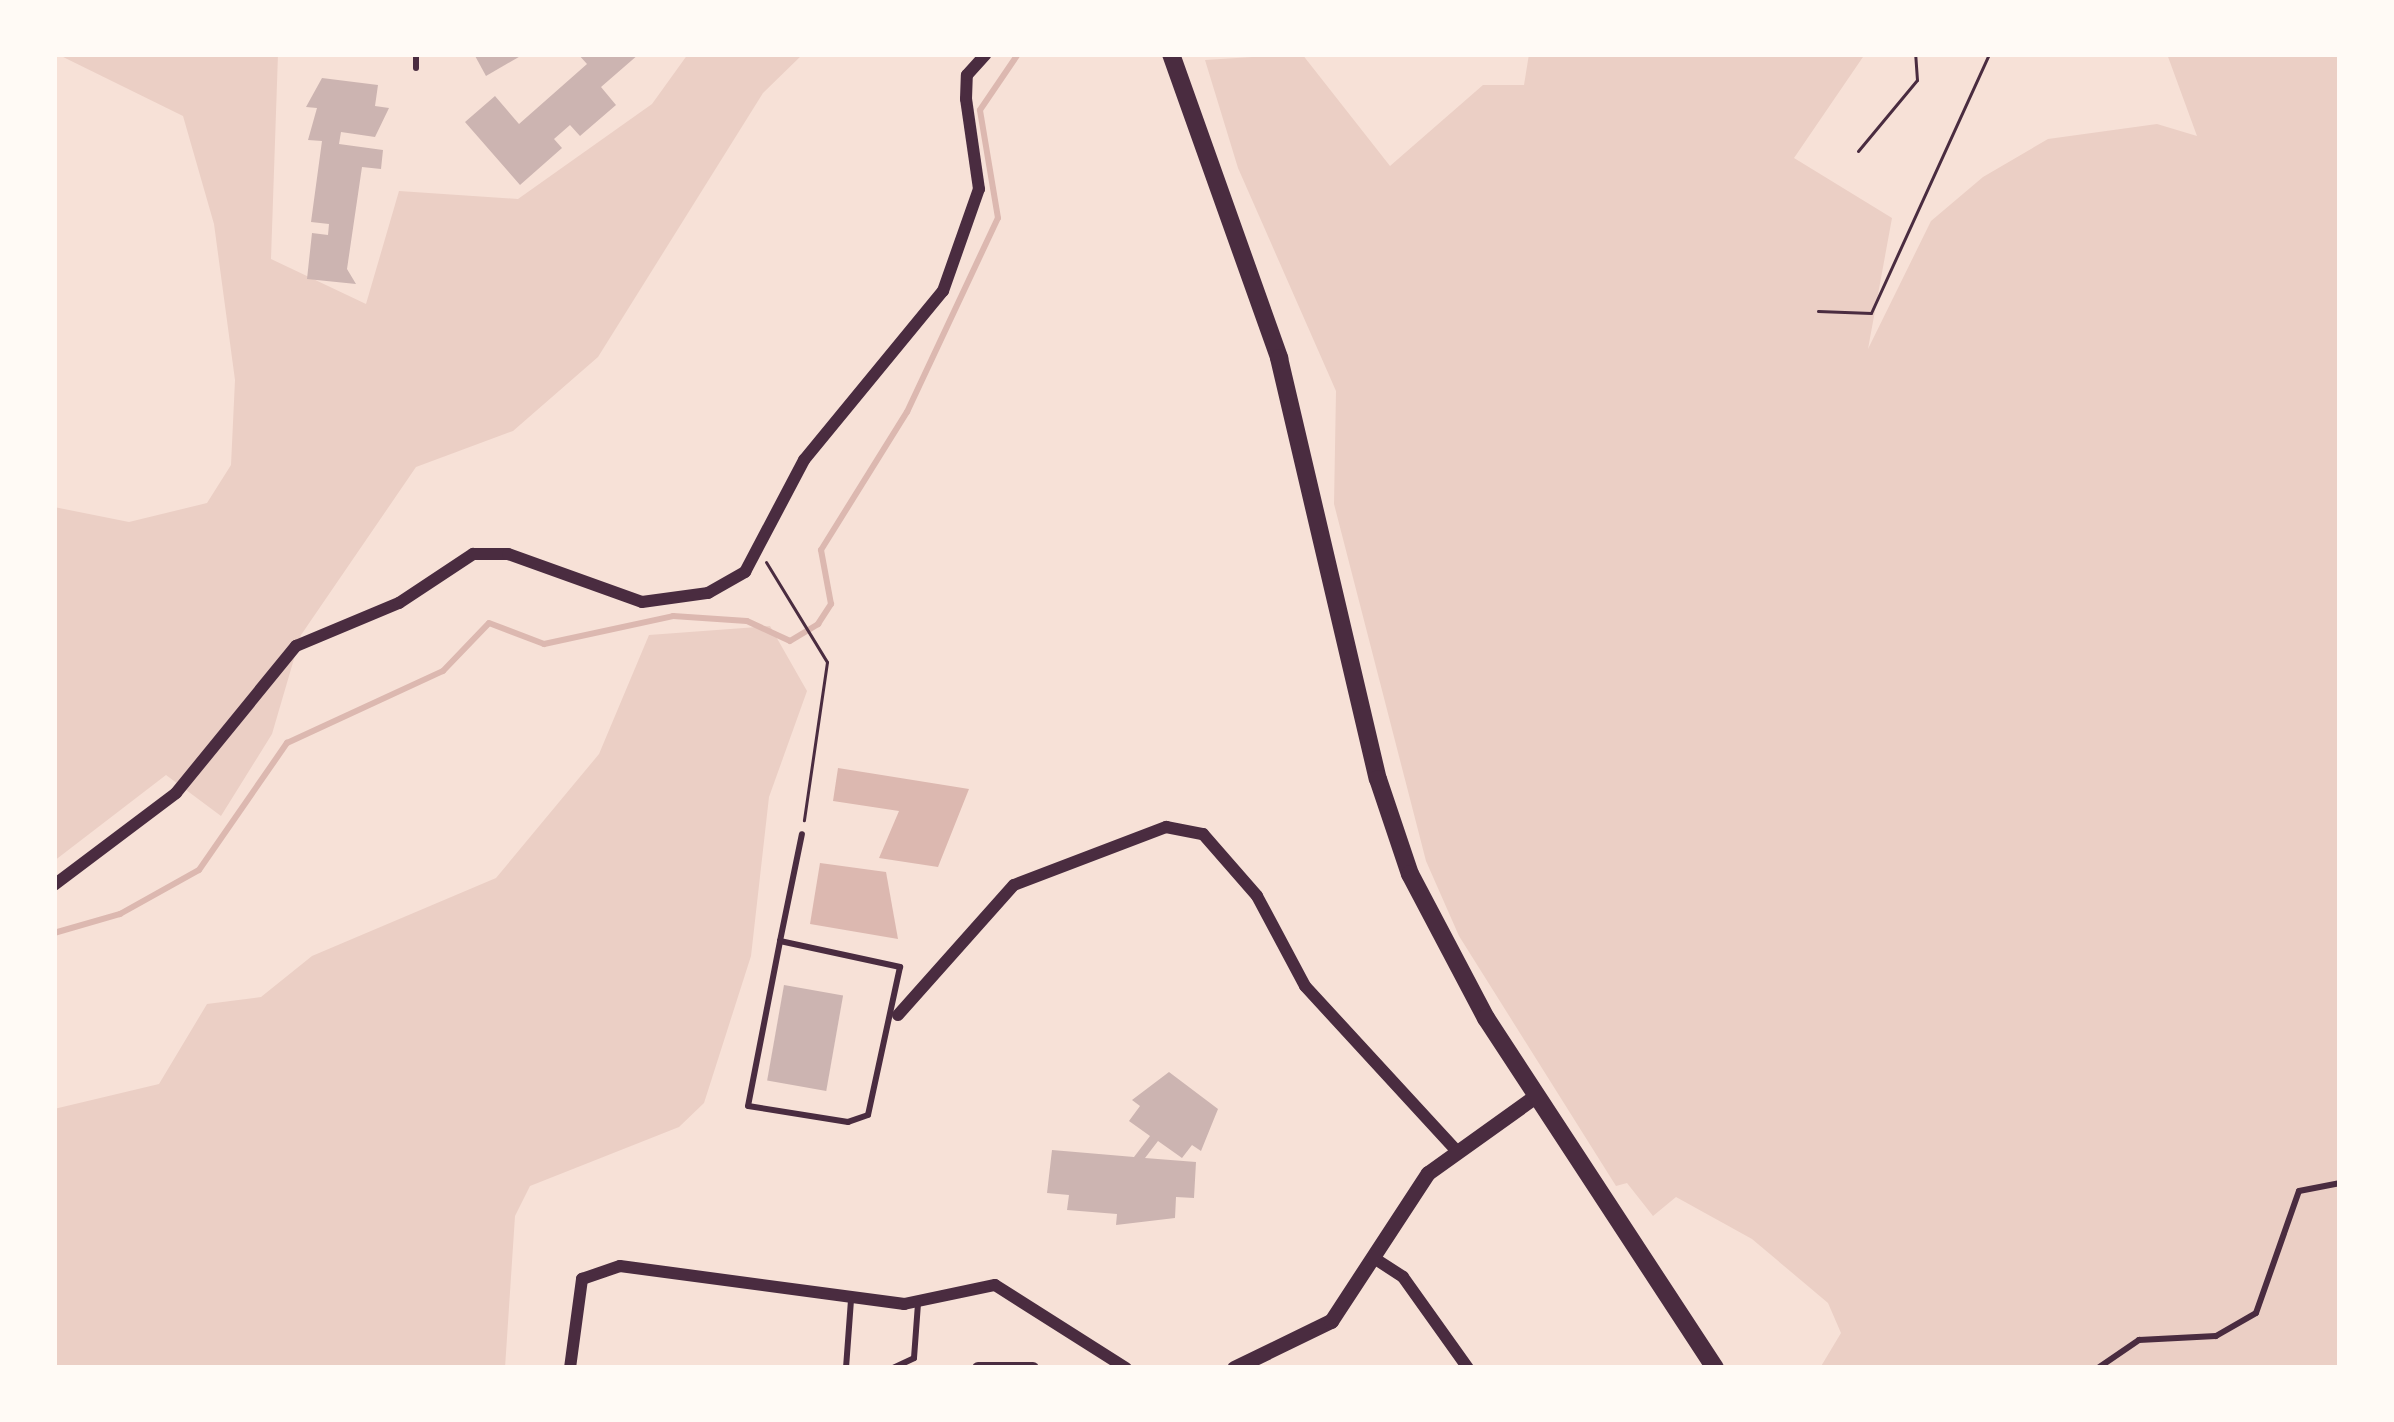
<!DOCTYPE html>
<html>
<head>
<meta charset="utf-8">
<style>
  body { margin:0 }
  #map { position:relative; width:2394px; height:1422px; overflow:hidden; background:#f7e1d7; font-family:Merriweather,serif }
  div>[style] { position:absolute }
  .green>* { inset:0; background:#ebcfc5 }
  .water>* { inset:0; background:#dcb8b0 }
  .stream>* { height:6px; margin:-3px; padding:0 3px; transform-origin:3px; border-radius:3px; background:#dcb8b0 }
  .building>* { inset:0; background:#ccb4b1; transform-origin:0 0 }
  .path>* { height:3px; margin:-1.5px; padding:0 1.5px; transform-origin:1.5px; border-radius:1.5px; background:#4a2c40 }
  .service>* { height:6px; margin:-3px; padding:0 3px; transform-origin:3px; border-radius:3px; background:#4a2c40 }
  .minor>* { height:12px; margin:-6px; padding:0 6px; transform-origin:6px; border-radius:6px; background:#4a2c40 }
  .tertiary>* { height:15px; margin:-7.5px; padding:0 7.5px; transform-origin:7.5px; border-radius:7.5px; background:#4a2c40 }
  .primary>* { height:18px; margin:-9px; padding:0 9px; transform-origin:9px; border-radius:9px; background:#4a2c40 }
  span { translate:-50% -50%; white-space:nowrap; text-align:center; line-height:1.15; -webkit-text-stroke:12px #fffaf5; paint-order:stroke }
  .frame { position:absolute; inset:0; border:57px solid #fffaf5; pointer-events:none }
</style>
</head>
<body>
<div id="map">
  <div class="green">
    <div style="clip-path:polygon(57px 54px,278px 54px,271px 259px,366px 304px,399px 191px,518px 199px,652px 104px,688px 54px,803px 54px,763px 93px,598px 357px,513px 431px,416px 467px,301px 635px,272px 734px,221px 816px,166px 775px,54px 861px,54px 507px,129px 522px,207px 503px,231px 465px,235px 380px,214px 224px,183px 116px)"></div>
    <div style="clip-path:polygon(1302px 54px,1390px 166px,1483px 85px,1524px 85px,1529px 54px,1865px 54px,1794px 158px,1892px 218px,1868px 349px,1931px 221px,1983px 177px,2048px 139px,2157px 124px,2197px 136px,2167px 54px,2340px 54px,2340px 1368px,1820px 1368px,1841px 1333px,1828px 1303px,1752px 1239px,1676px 1197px,1653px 1216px,1627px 1183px,1616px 1186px,1459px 936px,1426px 861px,1334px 504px,1336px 391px,1238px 168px,1205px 60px)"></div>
    <div style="clip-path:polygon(770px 626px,807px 691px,769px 797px,751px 956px,704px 1103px,679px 1127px,530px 1186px,515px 1216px,505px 1368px,54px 1368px,54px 1109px,159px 1084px,207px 1004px,261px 997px,312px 956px,496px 878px,599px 754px,649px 635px)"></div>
  </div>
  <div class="water">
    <div style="clip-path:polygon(838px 768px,969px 789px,938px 867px,879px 858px,899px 811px,833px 801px)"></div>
    <div style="clip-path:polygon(820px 863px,886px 872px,898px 939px,810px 924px)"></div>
  </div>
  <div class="stream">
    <div style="left:54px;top:933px;width:69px;rotate:-16.1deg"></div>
    <div style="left:120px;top:914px;width:90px;rotate:-29.1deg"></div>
    <div style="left:199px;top:870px;width:155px;rotate:-55.3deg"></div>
    <div style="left:287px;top:743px;width:172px;rotate:-24.8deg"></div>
    <div style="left:443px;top:671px;width:66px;rotate:-46.2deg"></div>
    <div style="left:489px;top:623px;width:59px;rotate:20.9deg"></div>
    <div style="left:544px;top:644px;width:132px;rotate:-12.2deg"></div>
    <div style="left:673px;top:616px;width:74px;rotate:3.9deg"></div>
    <div style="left:747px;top:621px;width:47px;rotate:24.9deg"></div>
    <div style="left:790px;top:641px;width:33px;rotate:-31deg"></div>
    <div style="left:818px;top:624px;width:24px;rotate:-57deg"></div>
    <div style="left:831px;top:604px;width:55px;rotate:-100.5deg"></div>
    <div style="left:821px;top:550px;width:163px;rotate:-58.1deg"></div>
    <div style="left:907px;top:412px;width:214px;rotate:-64.9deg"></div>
    <div style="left:998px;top:218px;width:109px;rotate:-99.5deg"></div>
    <div style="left:980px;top:110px;width:68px;rotate:-55.8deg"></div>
  </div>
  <div class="building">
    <div style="clip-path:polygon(474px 54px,524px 54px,486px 76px)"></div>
    <div style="clip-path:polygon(578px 54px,639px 54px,601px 87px,616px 105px,580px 136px,570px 125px,554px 139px,562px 148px,520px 185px,465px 122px,495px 96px,519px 124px,587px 64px)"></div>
    <div style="clip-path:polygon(322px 78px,378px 85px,375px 106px,389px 108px,375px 137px,341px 132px,339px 144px,383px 150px,381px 169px,362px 167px,347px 269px,356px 284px,307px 279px,312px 233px,328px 235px,329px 224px,311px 222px,322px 141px,308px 140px,317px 108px,306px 107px)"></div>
    <div style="left:784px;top:985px;width:60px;height:97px;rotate:10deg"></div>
    <div style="clip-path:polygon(1169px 1072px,1218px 1109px,1201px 1151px,1192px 1145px,1182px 1158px,1158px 1141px,1145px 1158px,1196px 1162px,1194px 1198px,1176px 1197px,1175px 1218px,1116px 1225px,1117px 1214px,1067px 1210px,1069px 1195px,1047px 1193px,1052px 1150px,1134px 1157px,1150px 1136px,1129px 1121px,1140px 1106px,1132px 1100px)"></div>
  </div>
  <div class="path">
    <div style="left:1858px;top:151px;width:92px;rotate:-50.3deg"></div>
    <div style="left:1917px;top:80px;width:26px;rotate:-94deg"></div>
    <div style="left:1818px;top:311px;width:53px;rotate:2.2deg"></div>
    <div style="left:1871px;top:313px;width:285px;rotate:-65.5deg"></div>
    <div style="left:766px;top:562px;width:117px;rotate:58.6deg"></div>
    <div style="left:827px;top:662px;width:160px;rotate:98.3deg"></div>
  </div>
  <div class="service">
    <div style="left:416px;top:54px;width:14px;rotate:90deg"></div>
    <div style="left:780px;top:941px;width:123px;rotate:12.2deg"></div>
    <div style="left:900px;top:967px;width:151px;rotate:102.2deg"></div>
    <div style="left:868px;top:1115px;width:21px;rotate:161deg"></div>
    <div style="left:848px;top:1122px;width:101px;rotate:-170.9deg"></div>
    <div style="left:748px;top:1106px;width:168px;rotate:-79deg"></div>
    <div style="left:780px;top:941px;width:109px;rotate:-78.4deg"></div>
    <div style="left:846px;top:1368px;width:68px;rotate:-85.8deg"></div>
    <div style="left:893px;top:1368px;width:23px;rotate:-25deg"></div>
    <div style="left:914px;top:1358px;width:54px;rotate:-85.8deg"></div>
    <div style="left:2098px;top:1368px;width:50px;rotate:-34.3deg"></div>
    <div style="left:2139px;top:1340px;width:77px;rotate:-3deg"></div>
    <div style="left:2216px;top:1336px;width:46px;rotate:-29.9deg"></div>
    <div style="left:2256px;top:1313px;width:129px;rotate:-70.6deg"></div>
    <div style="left:2299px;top:1191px;width:42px;rotate:-11deg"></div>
  </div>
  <div class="minor">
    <div style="left:54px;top:885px;width:153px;rotate:-37deg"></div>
    <div style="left:176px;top:793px;width:190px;rotate:-50.8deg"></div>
    <div style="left:296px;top:646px;width:112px;rotate:-22.7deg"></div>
    <div style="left:399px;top:603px;width:89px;rotate:-33.5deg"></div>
    <div style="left:473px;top:554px;width:35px"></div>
    <div style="left:508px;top:554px;width:142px;rotate:19.7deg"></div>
    <div style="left:642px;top:602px;width:67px;rotate:-7.8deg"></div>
    <div style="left:708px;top:593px;width:43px;rotate:-29.6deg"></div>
    <div style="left:745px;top:572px;width:127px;rotate:-62.2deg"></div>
    <div style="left:804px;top:460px;width:219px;rotate:-50.6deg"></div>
    <div style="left:943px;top:291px;width:108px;rotate:-70.6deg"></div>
    <div style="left:979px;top:189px;width:91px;rotate:-98.2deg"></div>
    <div style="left:966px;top:99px;width:24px;rotate:-88deg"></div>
    <div style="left:967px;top:75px;width:28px;rotate:-48deg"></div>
    <div style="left:898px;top:1015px;width:174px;rotate:-48.3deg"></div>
    <div style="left:1014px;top:885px;width:163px;rotate:-20.9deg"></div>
    <div style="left:1166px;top:827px;width:38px;rotate:11deg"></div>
    <div style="left:1203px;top:834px;width:82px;rotate:48.9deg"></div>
    <div style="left:1257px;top:896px;width:102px;rotate:61.9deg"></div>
    <div style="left:1305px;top:986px;width:222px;rotate:47.4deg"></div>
    <div style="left:1377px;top:1260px;width:31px;rotate:33deg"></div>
    <div style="left:1403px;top:1277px;width:112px;rotate:54.5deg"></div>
    <div style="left:570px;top:1368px;width:90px;rotate:-82.3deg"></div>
    <div style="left:582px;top:1279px;width:40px;rotate:-18.9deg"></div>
    <div style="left:620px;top:1266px;width:287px;rotate:7.6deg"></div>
    <div style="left:904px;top:1304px;width:93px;rotate:-11.8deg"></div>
    <div style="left:995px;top:1285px;width:155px;rotate:32.4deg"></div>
    <div style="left:978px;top:1368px;width:55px"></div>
  </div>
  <div class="tertiary">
    <div style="left:1234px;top:1368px;width:108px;rotate:-25.9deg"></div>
    <div style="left:1331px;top:1321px;width:177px;rotate:-56.8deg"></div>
    <div style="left:1428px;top:1173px;width:134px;rotate:-35.6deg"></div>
  </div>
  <div class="primary">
    <div style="left:1171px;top:54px;width:323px;rotate:70.4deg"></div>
    <div style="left:1279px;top:358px;width:432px;rotate:76.8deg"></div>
    <div style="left:1378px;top:779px;width:100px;rotate:71.4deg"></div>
    <div style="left:1410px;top:874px;width:163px;rotate:62.2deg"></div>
    <div style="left:1486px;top:1018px;width:418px;rotate:56.8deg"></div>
  </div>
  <div class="frame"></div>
</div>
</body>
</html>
